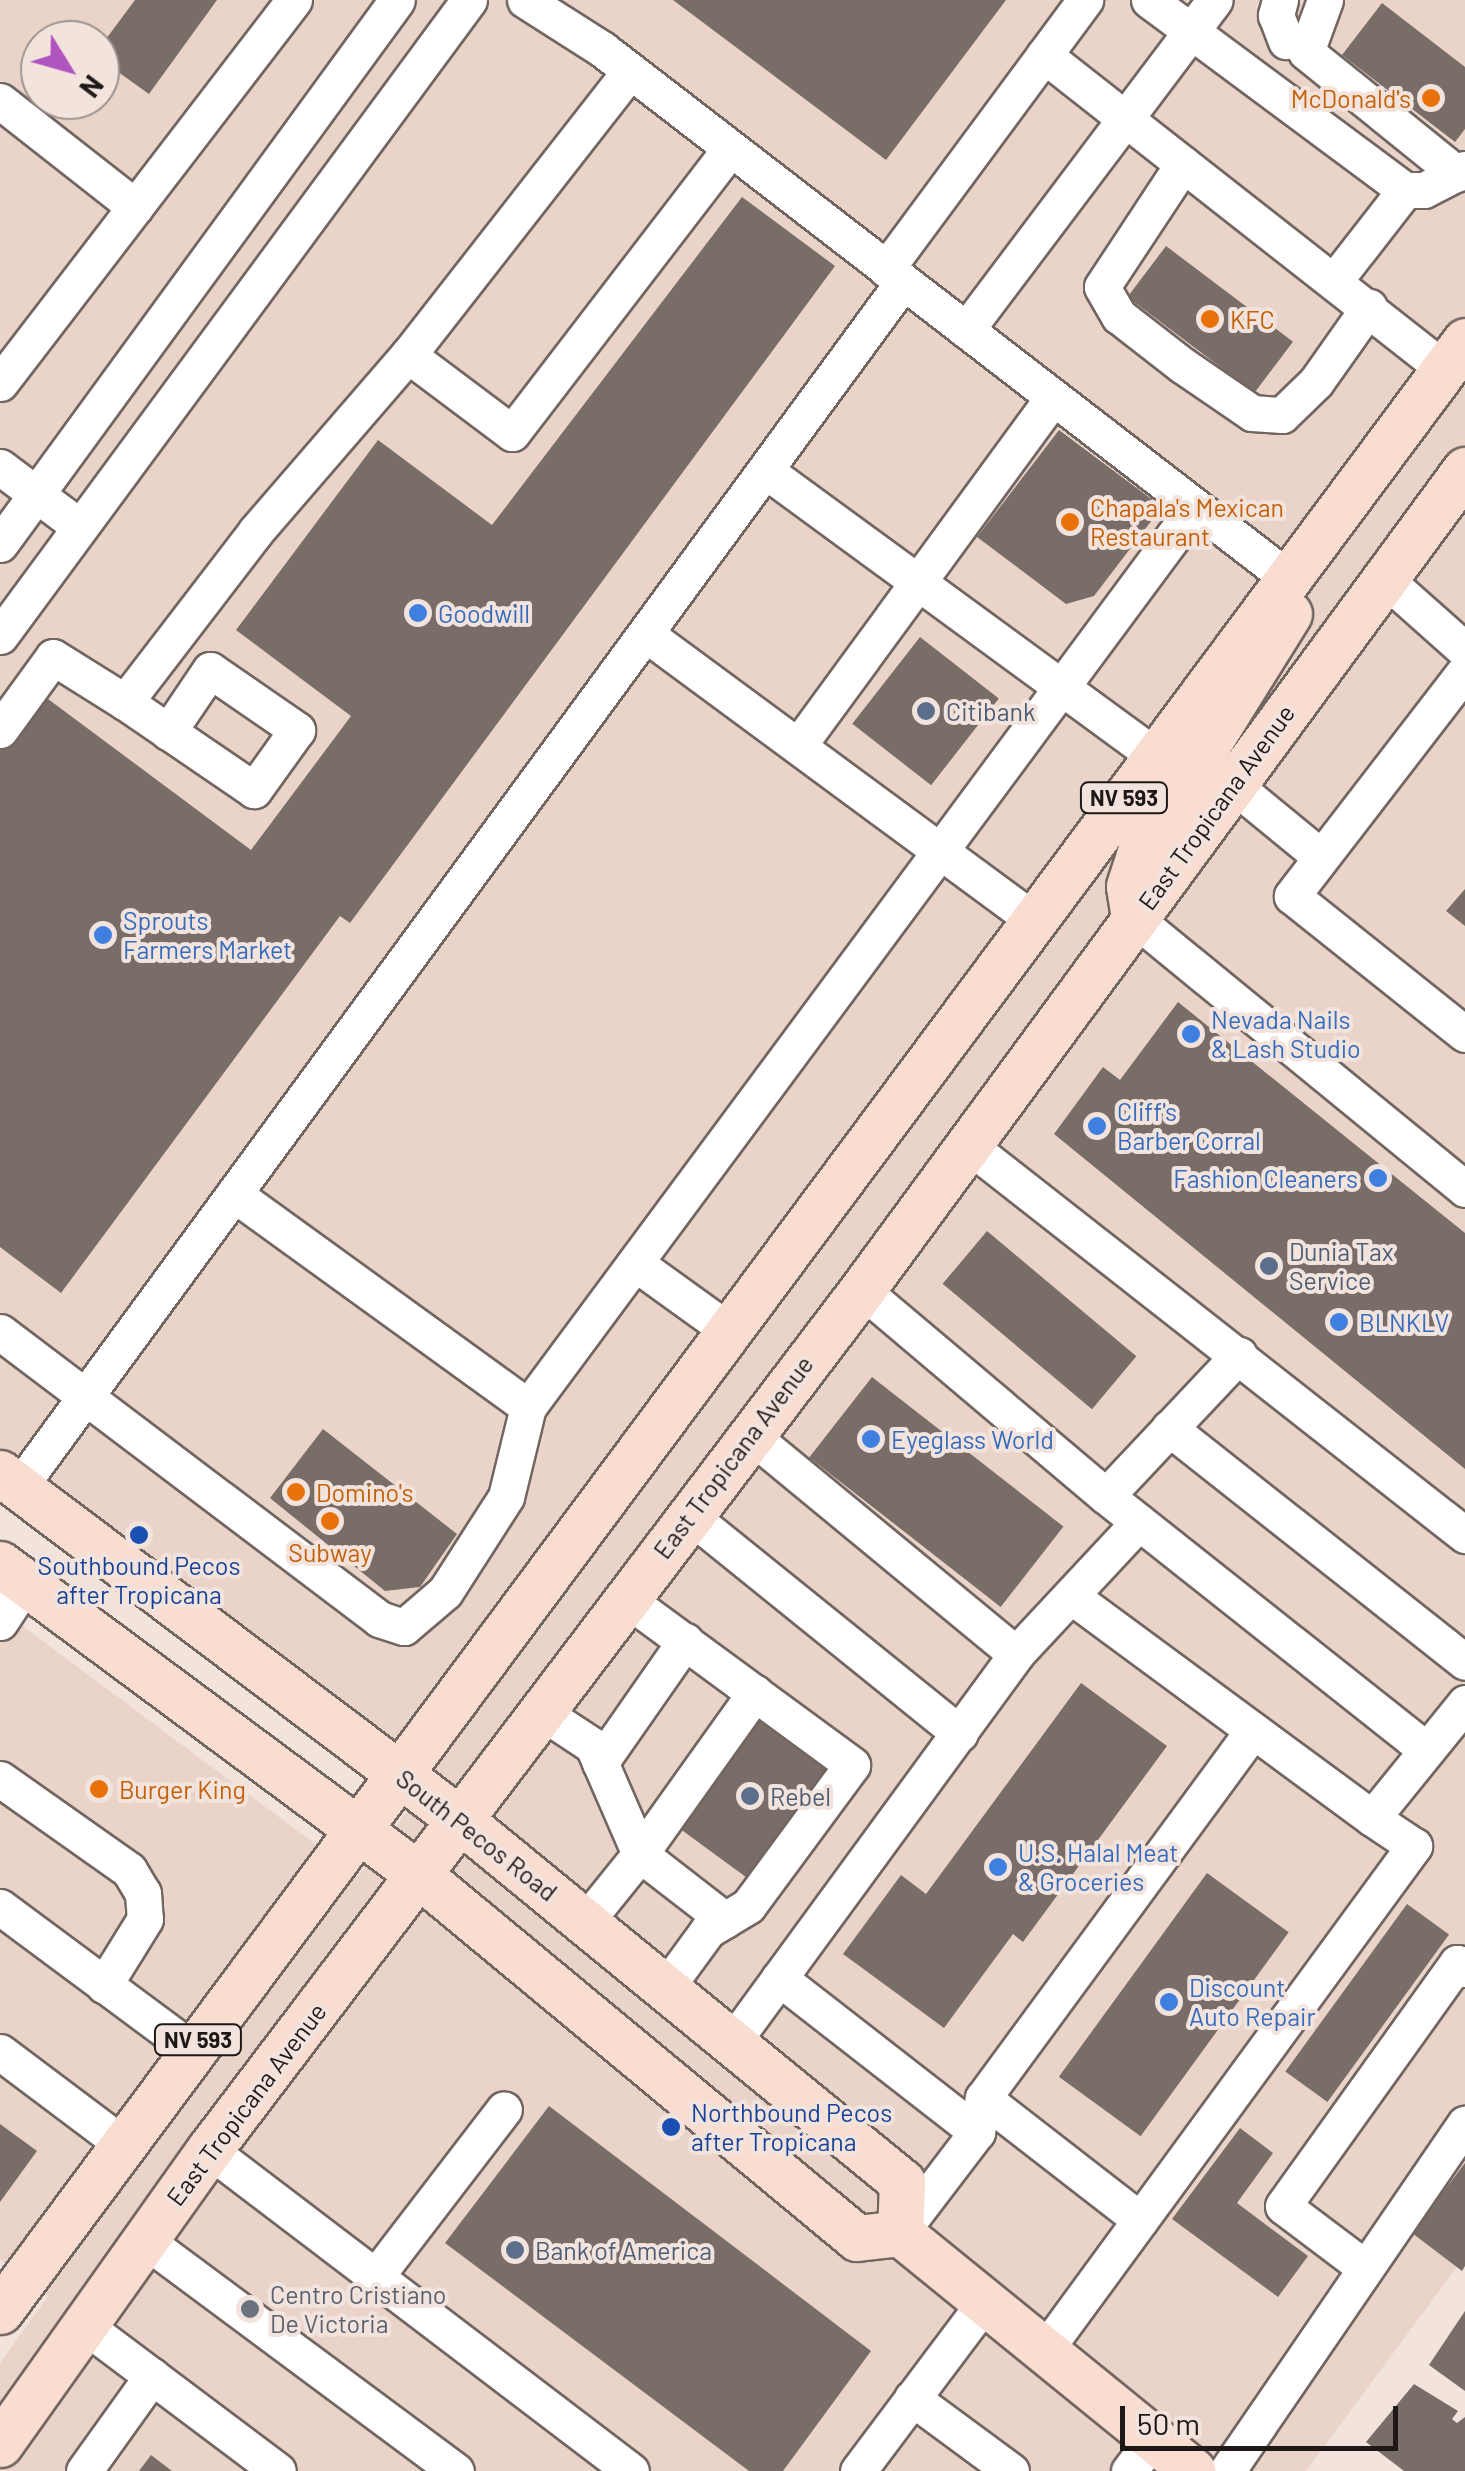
<!DOCTYPE html>
<html>
<head>
<meta charset="utf-8">
<style>
  body { margin:0 }
  #map { position:relative; width:1465px; height:2471px; overflow:hidden; background:#f2e3dd; font-family:Barlow,sans-serif }
  div>[style] { position:absolute }
  .built>* { inset:0; background:#ead4ca }
  .building>* { inset:0; background:#796d67; transform-origin:0 0 }
  .roads { filter:drop-shadow(2px 0 #726661) drop-shadow(-2px 0 #726661) drop-shadow(0 2px #726661) drop-shadow(0 -2px #726661) }
  .minor>* { height:35px; margin:-17.5px; padding:0 17.5px; transform-origin:17.5px; border-radius:17.5px; background:#fff }
  .major>* { height:45px; margin:-22.5px; padding:0 22.5px; transform-origin:22.5px; border-radius:22.5px; background:#f9ddd1 }
  .dots>* { width:28px; height:28px; translate:-50% -50%; box-sizing:border-box; border:5px solid #f2e3dd; border-radius:50% }
  span { translate:-50% -50%; white-space:nowrap; text-align:center; line-height:1.15; -webkit-text-stroke:8px #f2e3dd; paint-order:stroke }
  .shield-label span { padding:2px 8px; background:#f2e3dd; border:2px solid; border-radius:8px; -webkit-text-stroke-width:0 }
  .shield-label { font-size:22px; color:#1e1917; font-weight:700 }
  .food-label { font-size:25px; color:#c56008 }
  .right { translate:-100% -50%; text-align:right }
  .left { translate:0 -50%; text-align:left }
  .shop-label { font-size:25px; color:#366cbe }
  .service-label { font-size:25px; color:#4e5e75 }
  .street-label { font-size:25px; color:#1e1917 }
  .transit-label { font-size:25px; color:#164399 }
  .worship-label { font-size:25px; color:#5b616d }
  .north { position:absolute; left:20px; top:20px; width:100px; height:100px; box-sizing:border-box; background:#f2e3dd; border:2px solid #9d928e; border-radius:50%; rotate:127deg; font-size:28px; font-weight:700; line-height:40px; text-align:center; color:#1e1917 }
  .north::after { content:''; display:block; margin:auto; width:35px; height:45px; background:#b054bf; clip-path:polygon(50% 0,100% 100%,50% 72%,0 100%) }
  .scale { position:absolute; left:1120px; top:2406px; width:278px; height:45px; box-sizing:border-box; border:5px solid #1e1917; border-top:0; padding-left:12px; font-size:30px; line-height:35px; white-space:nowrap; color:#1e1917; -webkit-text-stroke:8px #f2e3dd; paint-order:stroke }
</style>
</head>
<body>
<div id="map">
  <div class="built">
    <div style="clip-path:polygon(evenodd,0 0,1465px 0,1465px 2256px,1306px 2471px,0 2471px,0 2363px,48px 2296px,0 2259px,0 1609px,358px 1876px,424px 1789px,0 1473px,0 0,40px 40px,100px 40px,100px 100px,40px 100px,40px 40px)"></div>
  </div>
  <div class="building">
    <div style="clip-path:polygon(135px 0,217px 0,149px 94px,100px 59px,100px 47px)"></div>
    <div style="clip-path:polygon(673px 0,1006px 0,886px 160px)"></div>
    <div style="clip-path:polygon(1382px 3px,1465px 67px,1465px 129px,1455px 142px,1342px 55px)"></div>
    <div style="clip-path:polygon(742px 197px,835px 266px,350px 923px,340px 916px,61px 1293px,0 1247px,0 747px,40px 693px,251px 850px,351px 716px,236px 630px,378px 440px,492px 525px)"></div>
    <div style="left:1166px;top:246px;width:159px;height:64px;rotate:37deg"></div>
    <div style="clip-path:polygon(1059px 430px,1162px 507px,1094px 596px,1066px 604px,977px 537px)"></div>
    <div style="left:920px;top:637px;width:100px;height:110px;rotate:38deg"></div>
    <div style="clip-path:polygon(1465px 889px,1465px 926px,1446px 911px)"></div>
    <div style="clip-path:polygon(1178px 1002px,1465px 1233px,1465px 1469px,1054px 1134px,1103px 1067px,1120px 1080px)"></div>
    <div style="left:987px;top:1231px;width:195px;height:69px;rotate:40deg"></div>
    <div style="left:872px;top:1377px;width:243px;height:102px;rotate:38deg"></div>
    <div style="clip-path:polygon(323px 1429px,457px 1534px,420px 1587px,385px 1591px,270px 1498px)"></div>
    <div style="clip-path:polygon(1081px 1683px,1167px 1746px,1023px 1942px,1013px 1934px,944px 2028px,843px 1954px,901px 1875px,926px 1894px)"></div>
    <div style="clip-path:polygon(757px 1717px,832px 1773px,750px 1880px,683px 1831px,680px 1819px)"></div>
    <div style="left:1207px;top:1873px;width:101px;height:252px;rotate:36deg"></div>
    <div style="left:1407px;top:1904px;width:52px;height:207px;rotate:36deg"></div>
    <div style="clip-path:polygon(549px 2106px,871px 2351px,783px 2471px,749px 2471px,445px 2243px)"></div>
    <div style="clip-path:polygon(0 2124px,37px 2151px,0 2202px)"></div>
    <div style="clip-path:polygon(1240px 2128px,1273px 2153px,1237px 2203px,1308px 2256px,1278px 2297px,1172px 2219px)"></div>
    <div style="clip-path:polygon(1465px 2163px,1465px 2266px,1462px 2271px,1412px 2233px)"></div>
    <div style="clip-path:polygon(1465px 2311px,1465px 2391px,1429px 2365px)"></div>
    <div style="clip-path:polygon(1414px 2384px,1458px 2411px,1452px 2419px,1457px 2423px,1465px 2417px,1465px 2471px,1404px 2471px,1366px 2442px)"></div>
    <div style="clip-path:polygon(151px 2455px,172px 2471px,139px 2471px)"></div>
  </div>
  <div class="roads">
    <div class="minor">
      <div style="left:525px;top:0;width:91px;rotate:32.5deg"></div>
      <div style="left:602px;top:49px;width:866px;rotate:37.64deg"></div>
      <div style="left:1149px;top:0;width:319px;rotate:36.6deg"></div>
      <div style="left:1405px;top:190px;width:19px"></div>
      <div style="left:1424px;top:190px;width:46px;rotate:-27.1deg"></div>
      <div style="left:1280px;top:0;width:16px;rotate:105deg"></div>
      <div style="left:1276px;top:15px;width:28px;rotate:69deg"></div>
      <div style="left:1325px;top:0;width:55px;rotate:110.1deg"></div>
      <div style="left:1306px;top:52px;width:194px;rotate:38.9deg"></div>
      <div style="left:1044px;top:55px;width:509px;rotate:38.13deg"></div>
      <div style="left:630px;top:71px;width:360px;rotate:128deg"></div>
      <div style="left:408px;top:355px;width:130px;rotate:36.9deg"></div>
      <div style="left:512px;top:433px;width:358px;rotate:-52.5deg"></div>
      <div style="left:0;top:101px;width:172px;rotate:38.1deg"></div>
      <div style="left:1183px;top:164px;width:147px;rotate:123.4deg"></div>
      <div style="left:1102px;top:287px;width:34px;rotate:60deg"></div>
      <div style="left:1119px;top:316px;width:80px;rotate:37.9deg"></div>
      <div style="left:1182px;top:365px;width:85px;rotate:34.4deg"></div>
      <div style="left:1252px;top:413px;width:30px;rotate:4deg"></div>
      <div style="left:1282px;top:415px;width:47px;rotate:-44.1deg"></div>
      <div style="left:1316px;top:382px;width:92px;rotate:-54.8deg"></div>
      <div style="left:886px;top:269px;width:335px;rotate:-53.5deg"></div>
      <div style="left:1335px;top:280px;width:114px;rotate:-52.1deg"></div>
      <div style="left:966px;top:330px;width:413px;rotate:-53deg"></div>
      <div style="left:0;top:383px;width:483px;rotate:-52.5deg"></div>
      <div style="left:0;top:467px;width:100px;rotate:36.9deg"></div>
      <div style="left:766px;top:471px;width:482px;rotate:36.2deg"></div>
      <div style="left:0;top:544px;width:673px;rotate:-53.88deg"></div>
      <div style="left:1385px;top:579px;width:107px;rotate:41.6deg"></div>
      <div style="left:647px;top:635px;width:481px;rotate:36.4deg"></div>
      <div style="left:0;top:636px;width:790px;rotate:-53.59deg"></div>
      <div style="left:1465px;top:671px;width:284px;rotate:127.6deg"></div>
      <div style="left:1292px;top:896px;width:221px;rotate:38.6deg"></div>
      <div style="left:0;top:730px;width:90px;rotate:-54deg"></div>
      <div style="left:53px;top:657px;width:85px;rotate:32deg"></div>
      <div style="left:168px;top:732px;width:75px;rotate:-55.9deg"></div>
      <div style="left:210px;top:670px;width:106px;rotate:34.6deg"></div>
      <div style="left:297px;top:730px;width:74px;rotate:125.6deg"></div>
      <div style="left:254px;top:790px;width:156px;rotate:-145.7deg"></div>
      <div style="left:125px;top:702px;width:215px;rotate:-52.5deg"></div>
      <div style="left:256px;top:531px;width:233px;rotate:-49.2deg"></div>
      <div style="left:798px;top:746px;width:431px;rotate:-53.8deg"></div>
      <div style="left:1232px;top:784px;width:115px;rotate:39.4deg"></div>
      <div style="left:1134px;top:918px;width:428px;rotate:39.3deg"></div>
      <div style="left:968px;top:1145px;width:632px;rotate:38.12deg"></div>
      <div style="left:234px;top:1194px;width:363px;rotate:35.9deg"></div>
      <div style="left:528px;top:1407px;width:1120px;rotate:-53.46deg"></div>
      <div style="left:635px;top:1263px;width:115px;rotate:35.8deg"></div>
      <div style="left:862px;top:1290px;width:319px;rotate:40.2deg"></div>
      <div style="left:1106px;top:1496px;width:409px;rotate:38.4deg"></div>
      <div style="left:0;top:1332px;width:475px;rotate:37.1deg"></div>
      <div style="left:379px;top:1619px;width:26px;rotate:18deg"></div>
      <div style="left:404px;top:1627px;width:54px;rotate:-40.5deg"></div>
      <div style="left:445px;top:1592px;width:113px;rotate:-57.3deg"></div>
      <div style="left:506px;top:1497px;width:93px;rotate:-76.3deg"></div>
      <div style="left:1169px;top:1428px;width:377px;rotate:38.3deg"></div>
      <div style="left:749px;top:1434px;width:346px;rotate:39.5deg"></div>
      <div style="left:19px;top:1487px;width:1494px;rotate:-53.74deg"></div>
      <div style="left:1106px;top:1496px;width:194px;rotate:-46.7deg"></div>
      <div style="left:689px;top:1515px;width:348px;rotate:38.9deg"></div>
      <div style="left:1071px;top:1596px;width:374px;rotate:36.4deg"></div>
      <div style="left:1372px;top:1818px;width:148px;rotate:-51deg"></div>
      <div style="left:625px;top:1598px;width:282px;rotate:36.3deg"></div>
      <div style="left:852px;top:1765px;width:175px;rotate:126.4deg"></div>
      <div style="left:748px;top:1906px;width:47px;rotate:149deg"></div>
      <div style="left:708px;top:1930px;width:69px;rotate:126.2deg"></div>
      <div style="left:0;top:1622px;width:45px;rotate:-56.7deg"></div>
      <div style="left:540px;top:1711px;width:64px;rotate:33.4deg"></div>
      <div style="left:593px;top:1746px;width:118px;rotate:66.5deg"></div>
      <div style="left:640px;top:1854px;width:86px;rotate:128.9deg"></div>
      <div style="left:600px;top:1763px;width:149px;rotate:-55.1deg"></div>
      <div style="left:0;top:1779px;width:158px;rotate:35.2deg"></div>
      <div style="left:129px;top:1870px;width:27px;rotate:59deg"></div>
      <div style="left:143px;top:1893px;width:26px;rotate:86deg"></div>
      <div style="left:145px;top:1919px;width:78px;rotate:121.8deg"></div>
      <div style="left:0;top:1907px;width:238px;rotate:36.6deg"></div>
      <div style="left:725px;top:1920px;width:108px;rotate:-142.2deg"></div>
      <div style="left:640px;top:1854px;width:198px;rotate:-54.5deg"></div>
      <div style="left:779px;top:1978px;width:251px;rotate:37.9deg"></div>
      <div style="left:734px;top:2040px;width:478px;rotate:-53.8deg"></div>
      <div style="left:1016px;top:1654px;width:180px;rotate:-47deg"></div>
      <div style="left:0;top:2052px;width:151px;rotate:36.9deg"></div>
      <div style="left:983px;top:2098px;width:199px;rotate:37.8deg"></div>
      <div style="left:209px;top:2150px;width:530px;rotate:37.26deg"></div>
      <div style="left:900px;top:2233px;width:127px;rotate:-52.7deg"></div>
      <div style="left:977px;top:2132px;width:35px;rotate:-80deg"></div>
      <div style="left:983px;top:2098px;width:456px;rotate:-53.7deg"></div>
      <div style="left:146px;top:2241px;width:386px;rotate:36.6deg"></div>
      <div style="left:1364px;top:2267px;width:101px;rotate:-143deg"></div>
      <div style="left:1283px;top:2206px;width:299px;rotate:-54.4deg"></div>
      <div style="left:1457px;top:1963px;width:10px;rotate:37deg"></div>
      <div style="left:376px;top:2276px;width:210px;rotate:-52.5deg"></div>
      <div style="left:85px;top:2326px;width:241px;rotate:36.9deg"></div>
      <div style="left:1045px;top:2350px;width:625px;rotate:-53.79deg"></div>
      <div style="left:1414px;top:1846px;width:50px;rotate:-146.3deg"></div>
      <div style="left:912px;top:2398px;width:123px;rotate:36.4deg"></div>
      <div style="left:84px;top:2471px;width:117px;rotate:-54.4deg"></div>
      <div style="left:858px;top:2471px;width:211px;rotate:-53.1deg"></div>
      <div style="left:1129px;top:2471px;width:40px;rotate:-53deg"></div>
      <div style="left:1227px;top:2471px;width:421px;rotate:-55.6deg"></div>
    </div>
    <div class="major">
      <div style="left:1134px;top:918px;width:32px;rotate:-99deg"></div>
      <div style="left:1129px;top:886px;width:35px;rotate:-72deg"></div>
      <div style="left:1140px;top:853px;width:282px;rotate:-58.1deg"></div>
      <div style="left:0;top:1473px;width:575px;rotate:37.01deg"></div>
      <div style="left:459px;top:1819px;width:573px;rotate:39.33deg"></div>
      <div style="left:902px;top:2182px;width:51px;rotate:92.2deg"></div>
      <div style="left:0;top:1564px;width:520px;rotate:36.56deg"></div>
      <div style="left:418px;top:1874px;width:570px;rotate:39.66deg"></div>
      <div style="left:857px;top:2238px;width:43px;rotate:-6.6deg"></div>
      <div style="left:900px;top:2233px;width:377px;rotate:39.1deg"></div>
      <div style="left:0;top:2311px;width:2455px;rotate:-53.36deg"></div>
      <div style="left:0;top:2444px;width:361px;rotate:-54.6deg"></div>
      <div style="left:209px;top:2150px;width:1080px;rotate:-52.79deg"></div>
      <div style="left:862px;top:1290px;width:1018px;rotate:-53.67deg"></div>
    </div>
  </div>
  <div class="dots">
    <div style="left:1431px;top:98px;background:#e8710a"></div>
    <div style="left:1210px;top:319px;background:#e8710a"></div>
    <div style="left:1070px;top:522px;background:#e8710a"></div>
    <div style="left:418px;top:613px;background:#3f7fe0"></div>
    <div style="left:926px;top:711px;background:#5c6f8a"></div>
    <div style="left:103px;top:935px;background:#3f7fe0"></div>
    <div style="left:1191px;top:1034px;background:#3f7fe0"></div>
    <div style="left:1097px;top:1126px;background:#3f7fe0"></div>
    <div style="left:1378px;top:1178px;background:#3f7fe0"></div>
    <div style="left:1269px;top:1266px;background:#5c6f8a"></div>
    <div style="left:1339px;top:1322px;background:#3f7fe0"></div>
    <div style="left:871px;top:1439px;background:#3f7fe0"></div>
    <div style="left:296px;top:1492px;background:#e8710a"></div>
    <div style="left:330px;top:1521px;background:#e8710a"></div>
    <div style="left:139px;top:1535px;background:#1a4fb4"></div>
    <div style="left:99px;top:1789px;background:#e8710a"></div>
    <div style="left:750px;top:1796px;background:#5c6f8a"></div>
    <div style="left:998px;top:1867px;background:#3f7fe0"></div>
    <div style="left:1169px;top:2002px;background:#3f7fe0"></div>
    <div style="left:671px;top:2127px;background:#1a4fb4"></div>
    <div style="left:515px;top:2250px;background:#5c6f8a"></div>
    <div style="left:250px;top:2309px;background:#6b7280"></div>
  </div>
  <div class="shield-label">
    <span style="left:1124px;top:798px">NV 593</span>
    <span style="left:198px;top:2040px">NV 593</span>
  </div>
  <div class="food-label">
    <span class="right" style="left:1411px;top:98px">McDonald's</span>
    <span class="left" style="left:1230px;top:319px">KFC</span>
    <span class="left" style="left:1090px;top:522px">Chapala's Mexican<br>Restaurant</span>
    <span class="left" style="left:316px;top:1492px">Domino's</span>
    <span style="left:330px;top:1552px">Subway</span>
    <span class="left" style="left:119px;top:1789px">Burger King</span>
  </div>
  <div class="shop-label">
    <span class="left" style="left:438px;top:613px">Goodwill</span>
    <span class="left" style="left:123px;top:935px">Sprouts<br>Farmers Market</span>
    <span class="left" style="left:1211px;top:1034px">Nevada Nails<br>&amp; Lash Studio</span>
    <span class="left" style="left:1117px;top:1126px">Cliff's<br>Barber Corral</span>
    <span class="right" style="left:1358px;top:1178px">Fashion Cleaners</span>
    <span class="left" style="left:1359px;top:1322px">BLNKLV</span>
    <span class="left" style="left:891px;top:1439px">Eyeglass World</span>
    <span class="left" style="left:1018px;top:1867px">U.S. Halal Meat<br>&amp; Groceries</span>
    <span class="left" style="left:1189px;top:2002px">Discount<br>Auto Repair</span>
  </div>
  <div class="service-label">
    <span class="left" style="left:946px;top:711px">Citibank</span>
    <span class="left" style="left:1289px;top:1266px">Dunia Tax<br>Service</span>
    <span class="left" style="left:770px;top:1796px">Rebel</span>
    <span class="left" style="left:535px;top:2250px">Bank of America</span>
  </div>
  <div class="street-label">
    <span style="left:1216px;top:807px;rotate:-54deg">East Tropicana Avenue</span>
    <span style="left:733px;top:1457px;rotate:-53deg">East Tropicana Avenue</span>
    <span style="left:477px;top:1835px;rotate:38deg">South Pecos Road</span>
    <span style="left:246px;top:2104px;rotate:-53deg">East Tropicana Avenue</span>
  </div>
  <div class="transit-label">
    <span style="left:139px;top:1580px">Southbound Pecos<br>after Tropicana</span>
    <span class="left" style="left:691px;top:2127px">Northbound Pecos<br>after Tropicana</span>
  </div>
  <div class="worship-label">
    <span class="left" style="left:270px;top:2309px">Centro Cristiano<br>De Victoria</span>
  </div>
  <div class="north">N</div>
  <div class="scale">50 m</div>
</div>
</body>
</html>
